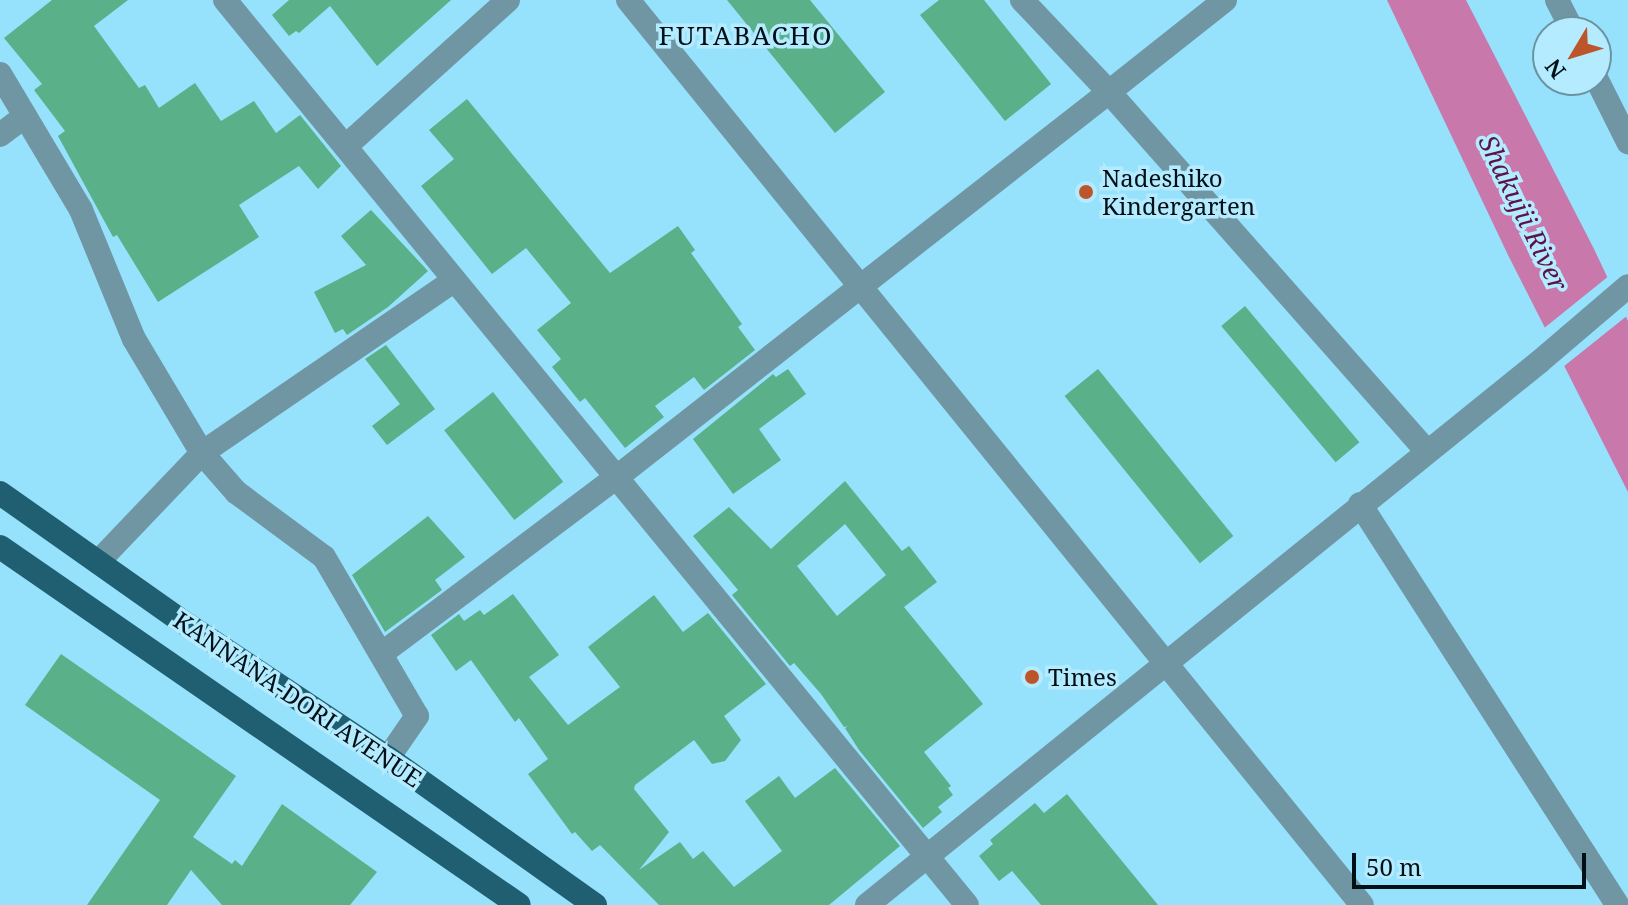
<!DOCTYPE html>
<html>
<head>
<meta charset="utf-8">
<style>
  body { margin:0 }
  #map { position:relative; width:1628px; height:905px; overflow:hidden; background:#96e1fb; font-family:"Noto Serif",serif }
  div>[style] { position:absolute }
  .water>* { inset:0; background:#c878ab }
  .pier>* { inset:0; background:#96e1fb }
  .building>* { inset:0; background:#5ab089; transform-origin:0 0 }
  .minor>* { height:24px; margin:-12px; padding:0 12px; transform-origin:12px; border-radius:12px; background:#7096a3 }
  .major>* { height:24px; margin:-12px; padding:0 12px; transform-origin:12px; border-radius:12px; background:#205f72 }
  .dots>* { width:22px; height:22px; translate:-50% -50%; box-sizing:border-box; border:4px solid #b4ebff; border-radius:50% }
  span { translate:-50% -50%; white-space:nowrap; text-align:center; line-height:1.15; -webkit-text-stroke:7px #b4ebff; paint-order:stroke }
  .poi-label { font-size:24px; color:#001017 }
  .left { translate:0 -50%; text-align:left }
  .street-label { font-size:24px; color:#001017 }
  .neighbourhood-label { font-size:26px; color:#001017; letter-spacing:2px }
  .water-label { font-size:26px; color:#5c1447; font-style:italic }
  .north { position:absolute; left:1532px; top:16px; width:80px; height:80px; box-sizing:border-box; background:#b4ebff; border:2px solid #6c93a2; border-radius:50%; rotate:232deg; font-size:22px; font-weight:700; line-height:32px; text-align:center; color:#001017 }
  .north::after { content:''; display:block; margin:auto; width:28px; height:36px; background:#bc562a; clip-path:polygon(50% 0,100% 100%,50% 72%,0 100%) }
  .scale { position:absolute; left:1352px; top:853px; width:234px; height:36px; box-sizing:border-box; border:4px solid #001017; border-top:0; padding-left:10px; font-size:24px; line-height:28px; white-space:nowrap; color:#001017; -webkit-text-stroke:6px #b4ebff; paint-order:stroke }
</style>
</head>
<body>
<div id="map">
  <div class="water">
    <div style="clip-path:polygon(1387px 0,1466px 0,1594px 249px,1628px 321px,1628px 492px,1508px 255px)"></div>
  </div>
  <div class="pier">
    <div style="clip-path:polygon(1610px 275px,1628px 315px,1563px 367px,1543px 329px)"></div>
  </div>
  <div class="building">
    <div style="clip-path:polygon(52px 0,128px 0,94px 26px,139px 88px,145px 85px,159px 108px,195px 83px,221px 121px,254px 101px,276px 133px,300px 115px,341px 166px,318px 189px,299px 166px,239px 205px,259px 237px,158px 302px,117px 235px,113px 237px,58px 136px,65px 131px,34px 90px,42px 84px,4px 38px)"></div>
    <div style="clip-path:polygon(289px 0,451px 0,377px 66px,330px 6px,299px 33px,296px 31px,289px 36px,272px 15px)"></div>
    <div style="clip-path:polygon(727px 0,810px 0,885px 92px,835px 133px)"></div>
    <div style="clip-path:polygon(939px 0,984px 0,1051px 84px,1005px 121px,920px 15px)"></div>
    <div style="clip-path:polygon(467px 99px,610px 273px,678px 226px,695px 250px,691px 253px,742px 324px,738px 327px,755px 350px,704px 390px,694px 377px,655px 406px,664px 417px,625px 448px,585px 398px,580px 402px,552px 367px,561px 359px,537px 330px,571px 303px,526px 248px,492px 274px,421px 186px,454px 159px,429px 130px)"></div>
    <div style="clip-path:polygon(371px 210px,428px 271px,388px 307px,347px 335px,343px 329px,335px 333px,314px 292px,366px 265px,341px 236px)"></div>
    <div style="left:1245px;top:306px;width:178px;height:31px;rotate:50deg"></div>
    <div style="clip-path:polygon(386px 345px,435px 409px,387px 445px,372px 426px,400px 404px,365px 359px)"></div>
    <div style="clip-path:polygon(788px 369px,806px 394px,759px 429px,781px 460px,733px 494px,693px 439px,773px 374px,776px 377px)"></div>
    <div style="left:1098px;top:369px;width:215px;height:43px;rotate:51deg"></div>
    <div style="left:493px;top:392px;width:114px;height:62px;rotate:52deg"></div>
    <div style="clip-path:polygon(evenodd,845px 481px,902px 551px,909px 546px,937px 582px,904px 607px,983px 704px,924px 752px,951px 786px,948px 788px,953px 795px,938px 807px,942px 812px,923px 828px,859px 750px,845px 728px,848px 726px,844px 727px,821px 694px,794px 663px,790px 666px,732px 595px,738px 590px,693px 536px,729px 507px,771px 549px,845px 481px,845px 524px,886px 575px,837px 616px,797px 566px,845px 524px)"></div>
    <div style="clip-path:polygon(428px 516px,465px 557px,435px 580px,442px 590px,385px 632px,352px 575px)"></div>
    <div style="clip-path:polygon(513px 594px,559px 655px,529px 677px,568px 725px,620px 687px,588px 647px,654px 595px,683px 632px,708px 613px,766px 684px,724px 716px,741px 740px,725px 761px,712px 764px,694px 740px,635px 785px,634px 789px,669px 832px,639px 870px,680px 842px,693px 859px,703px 851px,734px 887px,782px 851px,745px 801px,779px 776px,795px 798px,835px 768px,900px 846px,829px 905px,659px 905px,600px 845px,592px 851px,575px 832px,572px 834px,528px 774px,548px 759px,519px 718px,515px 722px,471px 660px,456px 671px,431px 635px,459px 614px,464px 621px,480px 610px,484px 615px)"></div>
    <div style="clip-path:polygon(61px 654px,236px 776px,193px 837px,232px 864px,235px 860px,242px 866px,282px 804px,377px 872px,350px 905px,222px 905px,191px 870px,167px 905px,87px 905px,160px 800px,25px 705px)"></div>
    <div style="clip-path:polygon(1067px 794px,1158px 905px,1041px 905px,1012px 871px,999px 881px,979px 856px,993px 844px,990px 840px,1035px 803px,1044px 813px)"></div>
  </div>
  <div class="minor">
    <div style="left:225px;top:0;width:1170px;rotate:50.65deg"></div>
    <div style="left:628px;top:0;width:1165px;rotate:50.96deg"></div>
    <div style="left:1225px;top:0;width:148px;rotate:141.6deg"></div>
    <div style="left:1109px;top:92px;width:480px;rotate:48.5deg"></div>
    <div style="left:1557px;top:0;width:36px;rotate:63deg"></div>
    <div style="left:0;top:74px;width:158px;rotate:59.2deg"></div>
    <div style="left:81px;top:210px;width:139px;rotate:67.7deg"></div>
    <div style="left:134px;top:339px;width:133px;rotate:59.2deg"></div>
    <div style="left:202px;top:453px;width:52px;rotate:48.9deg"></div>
    <div style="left:236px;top:492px;width:109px;rotate:36.5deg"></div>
    <div style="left:324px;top:557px;width:184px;rotate:59.7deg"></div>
    <div style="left:417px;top:716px;width:51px;rotate:124.6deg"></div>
    <div style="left:1596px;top:78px;width:72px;rotate:63.4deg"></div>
    <div style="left:0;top:135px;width:31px;rotate:-37deg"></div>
    <div style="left:346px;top:146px;width:218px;rotate:-42deg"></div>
    <div style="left:1360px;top:504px;width:476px;rotate:57.3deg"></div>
    <div style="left:98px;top:562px;width:151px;rotate:-46.3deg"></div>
    <div style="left:202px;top:453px;width:304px;rotate:-34.4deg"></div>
    <div style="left:381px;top:654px;width:295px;rotate:-36.9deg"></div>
    <div style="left:617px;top:477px;width:625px;rotate:-38.04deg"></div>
    <div style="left:1109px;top:92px;width:127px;rotate:-133.4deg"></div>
    <div style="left:867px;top:905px;width:863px;rotate:-38.93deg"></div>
    <div style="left:1538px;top:363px;width:118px;rotate:-40.5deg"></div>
  </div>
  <div class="major">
    <div style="left:0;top:493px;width:217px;rotate:35.2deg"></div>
    <div style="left:177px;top:618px;width:253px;rotate:33.6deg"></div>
    <div style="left:388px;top:758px;width:254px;rotate:35.4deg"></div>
    <div style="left:0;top:547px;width:630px;rotate:34.6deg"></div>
  </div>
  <div class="dots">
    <div style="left:1086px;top:192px;background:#bc562a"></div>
    <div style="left:1032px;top:677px;background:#bc562a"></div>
  </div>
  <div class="poi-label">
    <span class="left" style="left:1102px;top:192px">Nadeshiko<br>Kindergarten</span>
    <span class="left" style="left:1048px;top:677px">Times</span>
  </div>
  <div class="street-label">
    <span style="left:298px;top:699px;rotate:34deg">KANNANA-DORI AVENUE</span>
  </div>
  <div class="neighbourhood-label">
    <span style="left:746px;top:36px">FUTABACHO</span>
  </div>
  <div class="water-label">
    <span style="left:1523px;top:213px;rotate:64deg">Shakujii River</span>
  </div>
  <div class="north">N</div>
  <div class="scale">50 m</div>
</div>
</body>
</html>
